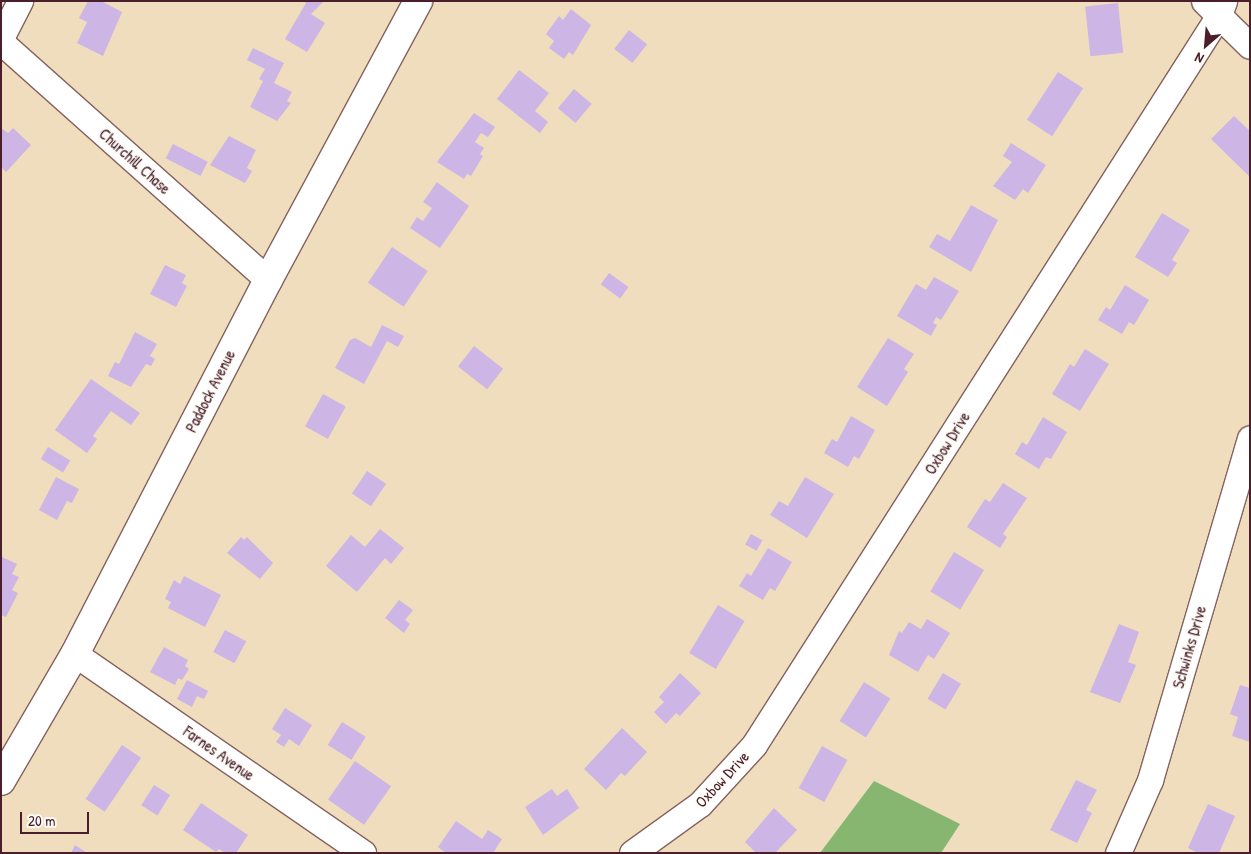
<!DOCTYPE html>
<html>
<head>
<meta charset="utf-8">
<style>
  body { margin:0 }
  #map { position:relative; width:1251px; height:854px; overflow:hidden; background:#f0ddbd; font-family:"Patrick Hand",sans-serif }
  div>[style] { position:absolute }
  .forest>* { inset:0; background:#86b670 }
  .building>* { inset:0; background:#cdb5e6; transform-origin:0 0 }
  .roads { filter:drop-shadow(1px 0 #84625e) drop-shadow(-1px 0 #84625e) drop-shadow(0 1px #84625e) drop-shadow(0 -1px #84625e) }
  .street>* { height:25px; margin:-12.5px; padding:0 12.5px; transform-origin:12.5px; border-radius:12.5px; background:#fff }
  .secondary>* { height:28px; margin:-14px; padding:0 14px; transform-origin:14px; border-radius:14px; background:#fff }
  span { translate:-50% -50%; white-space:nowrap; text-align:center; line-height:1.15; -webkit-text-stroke:4px #fdfcf7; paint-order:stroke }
  .street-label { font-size:16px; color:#4a1f2b }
  .frame { position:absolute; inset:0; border:2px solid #4a1f2b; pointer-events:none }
  .north { position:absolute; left:1181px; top:20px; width:50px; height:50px; -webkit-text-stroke:4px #fdfcf7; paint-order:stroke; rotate:207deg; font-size:14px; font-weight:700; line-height:20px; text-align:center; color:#4a1f2b }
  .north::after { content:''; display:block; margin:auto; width:18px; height:22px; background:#4a1f2b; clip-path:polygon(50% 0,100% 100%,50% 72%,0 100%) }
  .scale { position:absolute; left:20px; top:812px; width:69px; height:22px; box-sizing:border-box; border:2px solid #4a1f2b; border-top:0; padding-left:6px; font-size:15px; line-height:18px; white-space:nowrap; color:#4a1f2b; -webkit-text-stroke:4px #fdfcf7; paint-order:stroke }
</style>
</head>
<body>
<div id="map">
  <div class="forest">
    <div style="clip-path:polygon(874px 781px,960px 824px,941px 853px,820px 853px)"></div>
  </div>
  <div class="building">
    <div style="clip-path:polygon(88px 1px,101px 1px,122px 12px,103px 56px,77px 43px,87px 22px,79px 18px)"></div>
    <div style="clip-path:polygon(303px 1px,324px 1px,311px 14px,325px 23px,307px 52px,285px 39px,306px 3px)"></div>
    <div style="left:1118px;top:3px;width:50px;height:33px;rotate:84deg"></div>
    <div style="clip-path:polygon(571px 9px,591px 25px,573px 55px,569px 52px,564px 59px,549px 48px,554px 41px,546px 34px,559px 16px,563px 20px)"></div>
    <div style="left:629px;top:30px;width:23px;height:24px;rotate:38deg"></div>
    <div style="clip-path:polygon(253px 48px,284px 63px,274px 83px,292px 92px,287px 101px,291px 103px,277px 121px,250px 107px,263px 81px,259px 79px,265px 69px,247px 60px)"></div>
    <div style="clip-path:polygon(519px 70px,549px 93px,535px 111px,548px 122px,540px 133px,497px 99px)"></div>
    <div style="left:1058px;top:72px;width:30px;height:57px;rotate:33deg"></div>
    <div style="left:574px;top:89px;width:23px;height:25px;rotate:40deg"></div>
    <div style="clip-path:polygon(474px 113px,495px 127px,488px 137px,481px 133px,475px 142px,484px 148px,480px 154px,483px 156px,471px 176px,467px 174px,464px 179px,437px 162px)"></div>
    <div style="clip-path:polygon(1234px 116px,1250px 131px,1250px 177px,1211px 139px)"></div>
    <div style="clip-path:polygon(1px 128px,8px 133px,13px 128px,31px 145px,6px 172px,1px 167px)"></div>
    <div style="clip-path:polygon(229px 136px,256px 150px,247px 168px,252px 171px,245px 183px,210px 165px)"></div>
    <div style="clip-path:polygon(1011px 143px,1046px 165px,1028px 193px,1023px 189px,1015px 200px,993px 186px,1012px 162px,1003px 156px)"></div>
    <div style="left:173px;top:144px;width:39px;height:16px;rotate:27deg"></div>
    <div style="clip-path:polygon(437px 182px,469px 206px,440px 248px,410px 228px,417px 217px,423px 221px,432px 208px,423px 202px)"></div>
    <div style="clip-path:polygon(971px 205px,998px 220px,971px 272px,929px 247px,937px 234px,950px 241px)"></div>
    <div style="clip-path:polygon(1162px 213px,1190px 230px,1172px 260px,1177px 263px,1168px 277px,1135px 257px)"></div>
    <div style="left:392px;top:247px;width:43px;height:43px;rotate:34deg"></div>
    <div style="clip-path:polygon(165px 265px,186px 275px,182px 283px,187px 286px,176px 307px,150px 294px)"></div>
    <div style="left:609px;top:273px;width:24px;height:14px;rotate:36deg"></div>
    <div style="clip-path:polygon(934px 277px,959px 291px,941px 320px,936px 317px,933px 323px,937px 325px,931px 336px,897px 316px,916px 284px,926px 290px)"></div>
    <div style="clip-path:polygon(1125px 285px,1149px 300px,1134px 325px,1129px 322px,1122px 334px,1098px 320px,1106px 307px,1110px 310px)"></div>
    <div style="clip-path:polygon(382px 325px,404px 336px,398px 347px,387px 341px,364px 384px,335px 368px,350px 340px,355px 338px,371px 347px)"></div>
    <div style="clip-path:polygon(135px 332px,157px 344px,150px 356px,155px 359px,151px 366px,146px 364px,131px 387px,108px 376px,115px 362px,119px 364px)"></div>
    <div style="clip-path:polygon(888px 338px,914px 354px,904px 369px,908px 372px,887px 406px,857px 387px)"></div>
    <div style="left:474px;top:346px;width:37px;height:26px;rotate:38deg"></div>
    <div style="clip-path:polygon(1085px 349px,1109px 364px,1080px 411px,1052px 394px,1070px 364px,1074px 367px)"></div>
    <div style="clip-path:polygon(91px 379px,140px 413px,131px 425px,111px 411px,93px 436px,97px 439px,87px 453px,55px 430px)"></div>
    <div style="left:323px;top:394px;width:26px;height:37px;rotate:29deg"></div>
    <div style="clip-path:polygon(851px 416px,875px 430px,859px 459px,854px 456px,848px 467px,824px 453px,832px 439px,837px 442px)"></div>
    <div style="clip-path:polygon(1043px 417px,1067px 432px,1051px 459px,1046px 457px,1039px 469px,1015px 454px,1022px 442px,1027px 445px)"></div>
    <div style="left:48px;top:447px;width:26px;height:14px;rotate:31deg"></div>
    <div style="left:367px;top:471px;width:23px;height:27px;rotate:34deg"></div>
    <div style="clip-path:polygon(56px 477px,79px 489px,72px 503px,67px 501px,57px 520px,39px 510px)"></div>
    <div style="clip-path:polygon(805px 477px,834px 494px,807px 538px,770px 515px,779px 501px,788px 506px)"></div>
    <div style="clip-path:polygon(1003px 483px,1027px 498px,1003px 534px,1007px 537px,1000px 548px,967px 527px,985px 499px,990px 502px)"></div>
    <div style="clip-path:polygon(380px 529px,404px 548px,391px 564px,385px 558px,357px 592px,326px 566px,351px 535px,365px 547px)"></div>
    <div style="left:751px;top:534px;width:13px;height:12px;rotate:29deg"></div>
    <div style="clip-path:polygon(241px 537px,244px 540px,247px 537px,273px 563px,260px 579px,227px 553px)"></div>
    <div style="clip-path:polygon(768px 548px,792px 562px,775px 591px,770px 588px,763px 600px,739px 586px,747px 573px,751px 576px)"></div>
    <div style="left:954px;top:552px;width:35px;height:46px;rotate:31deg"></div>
    <div style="clip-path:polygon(2px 557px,17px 564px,12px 574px,19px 577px,12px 590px,18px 593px,6px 617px,1px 615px)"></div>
    <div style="clip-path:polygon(184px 576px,221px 595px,205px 627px,168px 608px,171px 602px,165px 599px,174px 580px,180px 584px)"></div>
    <div style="clip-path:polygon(399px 600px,413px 610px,405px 620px,410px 624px,404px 633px,385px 618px)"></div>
    <div style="left:718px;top:605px;width:31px;height:56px;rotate:31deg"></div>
    <div style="clip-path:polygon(927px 619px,950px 633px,934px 659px,928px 655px,918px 672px,889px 655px,899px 631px,902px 633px,909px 622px,921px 629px)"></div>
    <div style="clip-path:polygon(1119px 624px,1139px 632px,1128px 662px,1136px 665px,1120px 703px,1090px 692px)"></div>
    <div style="left:225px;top:630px;width:24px;height:25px;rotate:28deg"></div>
    <div style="clip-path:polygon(164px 647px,188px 660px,185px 666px,189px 669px,182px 680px,178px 678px,175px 685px,150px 672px)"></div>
    <div style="clip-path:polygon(680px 673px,701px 693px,680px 716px,676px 713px,666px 724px,654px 712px,664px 702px,659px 697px)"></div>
    <div style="left:943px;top:673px;width:21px;height:30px;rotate:31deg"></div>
    <div style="clip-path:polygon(187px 680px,208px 691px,204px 699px,197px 696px,192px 707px,177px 699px)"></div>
    <div style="left:864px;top:682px;width:31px;height:46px;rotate:32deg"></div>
    <div style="clip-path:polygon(1240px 685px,1250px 688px,1250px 742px,1232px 736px,1238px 717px,1230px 714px)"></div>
    <div style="clip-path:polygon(285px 708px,312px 725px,299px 746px,289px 739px,284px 747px,276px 742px,281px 735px,272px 729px)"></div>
    <div style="left:342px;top:722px;width:28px;height:27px;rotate:32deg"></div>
    <div style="clip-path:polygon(622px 728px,647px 752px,625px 776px,621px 773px,606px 790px,584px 769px)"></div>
    <div style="left:122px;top:745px;width:23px;height:65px;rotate:34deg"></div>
    <div style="left:822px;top:746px;width:29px;height:48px;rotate:29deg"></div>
    <div style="left:355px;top:761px;width:44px;height:47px;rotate:35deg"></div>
    <div style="clip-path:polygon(1076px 780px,1097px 790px,1086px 810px,1092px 813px,1077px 843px,1050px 830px)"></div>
    <div style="left:154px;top:785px;width:19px;height:24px;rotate:32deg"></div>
    <div style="clip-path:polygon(552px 789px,557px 796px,567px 789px,579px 808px,543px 835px,525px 807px)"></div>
    <div style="clip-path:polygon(201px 803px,248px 835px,236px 853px,225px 853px,219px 849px,216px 852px,183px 830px)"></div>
    <div style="clip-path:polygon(1208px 804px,1235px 816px,1219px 853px,1198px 853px,1188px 848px)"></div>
    <div style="clip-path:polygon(774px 808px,797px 830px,775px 853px,756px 853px,745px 842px)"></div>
    <div style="clip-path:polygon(456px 821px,482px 839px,488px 830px,502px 839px,493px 853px,446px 853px,438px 847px)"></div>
    <div style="clip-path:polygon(75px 845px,87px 853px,71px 853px)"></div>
  </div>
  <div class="roads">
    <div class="street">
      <div style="left:1204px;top:1px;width:64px;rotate:44.4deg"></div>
      <div style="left:1px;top:38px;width:42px;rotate:-62.8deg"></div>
      <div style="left:1px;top:42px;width:358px;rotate:41.7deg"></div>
      <div style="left:75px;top:654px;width:350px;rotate:34.6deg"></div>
      <div style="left:632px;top:853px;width:84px;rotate:-35.8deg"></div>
      <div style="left:700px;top:804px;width:80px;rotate:-47.5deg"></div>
      <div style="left:754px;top:745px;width:866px;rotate:-57.5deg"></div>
      <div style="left:1219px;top:15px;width:15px;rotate:-70deg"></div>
      <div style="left:1118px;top:853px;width:80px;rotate:-66.3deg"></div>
      <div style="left:1150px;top:780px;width:356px;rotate:-73.7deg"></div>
    </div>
    <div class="secondary">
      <div style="left:1px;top:781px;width:147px;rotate:-59.8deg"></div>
      <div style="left:75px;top:654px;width:421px;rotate:-62.7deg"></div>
      <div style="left:268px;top:280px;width:317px;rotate:-61.7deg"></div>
    </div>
  </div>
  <div class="street-label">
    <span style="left:135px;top:161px;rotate:42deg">Churchill Chase</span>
    <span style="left:210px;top:391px;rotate:-63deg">Paddock Avenue</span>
    <span style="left:947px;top:443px;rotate:-58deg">Oxbow Drive</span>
    <span style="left:1189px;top:647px;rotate:-74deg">Schwinks Drive</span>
    <span style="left:219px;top:753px;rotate:35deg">Farnes Avenue</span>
    <span style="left:722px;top:779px;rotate:-47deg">Oxbow Drive</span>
  </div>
  <div class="frame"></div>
  <div class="north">N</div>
  <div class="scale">20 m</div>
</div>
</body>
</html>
